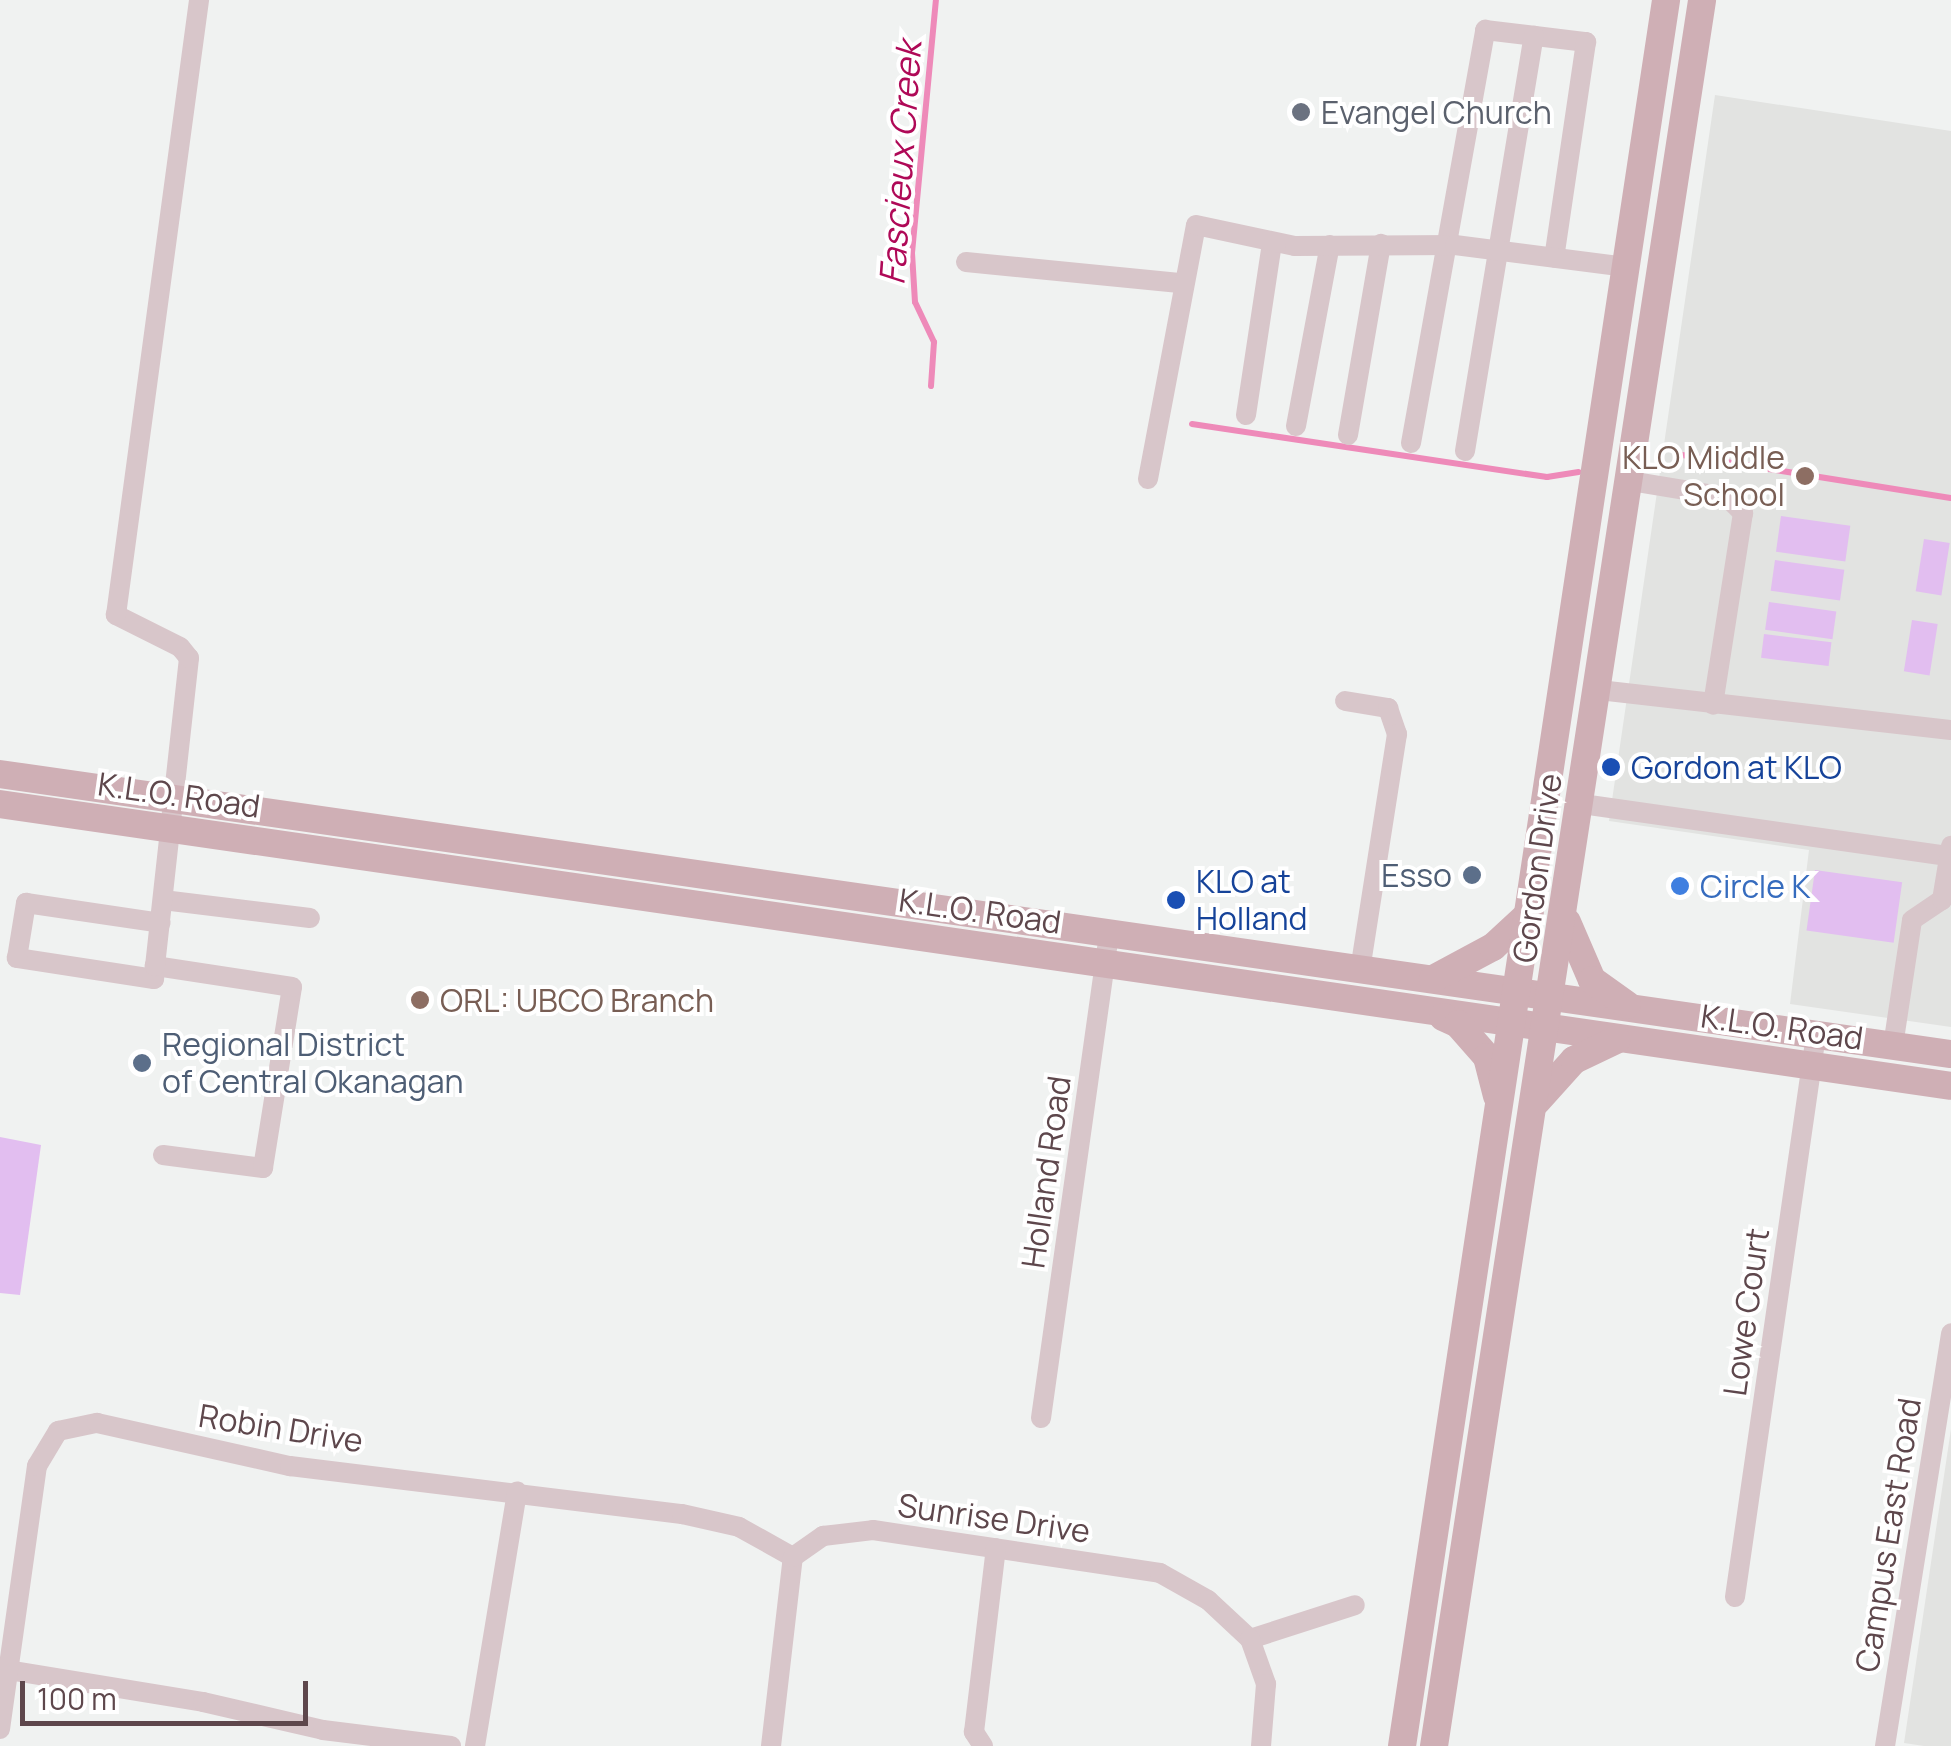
<!DOCTYPE html>
<html>
<head>
<meta charset="utf-8">
<style>
  body { margin:0 }
  #map { position:relative; width:1951px; height:1746px; overflow:hidden; background:#f0f2f1; font-family:Manrope,sans-serif }
  div>[style] { position:absolute }
  .education>* { inset:0; background:#e2e3e1 }
  .green>* { inset:0; background:#e2bef0; transform-origin:0 0 }
  .stream>* { height:6px; margin:-3px; padding:0 3px; transform-origin:3px; border-radius:3px; background:#ee8ab9 }
  .minor>* { height:20px; margin:-10px; padding:0 10px; transform-origin:10px; border-radius:10px; background:#d8c6ca }
  .major>* { height:28px; margin:-14px; padding:0 14px; transform-origin:14px; border-radius:14px; background:#cfafb5 }
  .dots>* { width:28px; height:28px; translate:-50% -50%; box-sizing:border-box; border:5px solid #fff; border-radius:50% }
  span { translate:-50% -50%; white-space:nowrap; text-align:center; line-height:1.15; -webkit-text-stroke:8px #fff; paint-order:stroke }
  .worship-label { font-size:32px; color:#5b616d }
  .left { translate:0 -50%; text-align:left }
  .education-label { font-size:32px; color:#785e54 }
  .right { translate:-100% -50%; text-align:right }
  .transit-label { font-size:32px; color:#164399 }
  .street-label { font-size:32px; color:#5e474c }
  .service-label { font-size:32px; color:#4e5e75 }
  .shop-label { font-size:32px; color:#366cbe }
  .water-label { font-size:35px; color:#af0957; font-style:italic }
  .scale { position:absolute; left:20px; top:1681px; width:288px; height:45px; box-sizing:border-box; border:5px solid #5e474c; border-top:0; padding-left:12px; font-size:30px; line-height:35px; white-space:nowrap; color:#5e474c; -webkit-text-stroke:8px #fff; paint-order:stroke }
</style>
</head>
<body>
<div id="map">
  <div class="education">
    <div style="clip-path:polygon(1715px 95px,1951px 131px,1951px 1027px,1790px 1004px,1809px 850px,1609px 821px)"></div>
    <div style="clip-path:polygon(1951px 1429px,1951px 1746px,1924px 1746px,1904px 1743px)"></div>
  </div>
  <div class="green">
    <div style="left:1781px;top:516px;width:70px;height:36px;rotate:8deg"></div>
    <div style="left:1924px;top:539px;width:26px;height:53px;rotate:9deg"></div>
    <div style="left:1775px;top:560px;width:70px;height:31px;rotate:8deg"></div>
    <div style="left:1769px;top:602px;width:68px;height:28px;rotate:8deg"></div>
    <div style="left:1912px;top:620px;width:26px;height:52px;rotate:9deg"></div>
    <div style="left:1764px;top:634px;width:68px;height:24px;rotate:7deg"></div>
    <div style="left:1815px;top:870px;width:88px;height:61px;rotate:8deg"></div>
    <div style="clip-path:polygon(0 1137px,41px 1145px,20px 1295px,0 1293px)"></div>
  </div>
  <div class="stream">
    <div style="left:931px;top:386px;width:44px;rotate:-86.1deg"></div>
    <div style="left:934px;top:342px;width:44px;rotate:-115.4deg"></div>
    <div style="left:915px;top:302px;width:49px;rotate:-93.5deg"></div>
    <div style="left:912px;top:253px;width:254px;rotate:-84.6deg"></div>
    <div style="left:1192px;top:424px;width:359px;rotate:8.5deg"></div>
    <div style="left:1547px;top:477px;width:32px;rotate:-9deg"></div>
    <div style="left:1676px;top:454px;width:278px;rotate:9.1deg"></div>
  </div>
  <div class="minor">
    <div style="left:966px;top:262px;width:217px;rotate:5.6deg"></div>
    <div style="left:1246px;top:415px;width:174px;rotate:-81.4deg"></div>
    <div style="left:1296px;top:426px;width:184px;rotate:-79.4deg"></div>
    <div style="left:1348px;top:435px;width:194px;rotate:-80.2deg"></div>
    <div style="left:1411px;top:443px;width:420px;rotate:-79.8deg"></div>
    <div style="left:1485px;top:30px;width:102px;rotate:6.8deg"></div>
    <div style="left:1586px;top:42px;width:218px;rotate:98.4deg"></div>
    <div style="left:1465px;top:451px;width:421px;rotate:-80.6deg"></div>
    <div style="left:1148px;top:479px;width:258px;rotate:-79.3deg"></div>
    <div style="left:1196px;top:225px;width:101px;rotate:12deg"></div>
    <div style="left:1295px;top:246px;width:160px;rotate:-0.4deg"></div>
    <div style="left:1455px;top:245px;width:173px;rotate:7.3deg"></div>
    <div style="left:1630px;top:481px;width:98px;rotate:9.4deg"></div>
    <div style="left:1727px;top:497px;width:23px;rotate:45deg"></div>
    <div style="left:1743px;top:513px;width:194px;rotate:98.9deg"></div>
    <div style="left:1599px;top:690px;width:354px;rotate:6.5deg"></div>
    <div style="left:1345px;top:701px;width:44px;rotate:9.2deg"></div>
    <div style="left:1388px;top:708px;width:28px;rotate:71deg"></div>
    <div style="left:1397px;top:734px;width:238px;rotate:98.9deg"></div>
    <div style="left:1582px;top:804px;width:371px;rotate:8.1deg"></div>
    <div style="left:163px;top:900px;width:148px;rotate:7deg"></div>
    <div style="left:155px;top:966px;width:13px;rotate:94deg"></div>
    <div style="left:154px;top:979px;width:139px;rotate:-171.3deg"></div>
    <div style="left:17px;top:958px;width:56px;rotate:-80.7deg"></div>
    <div style="left:26px;top:903px;width:136px;rotate:8.4deg"></div>
    <div style="left:1893px;top:1046px;width:127px;rotate:-81.4deg"></div>
    <div style="left:1912px;top:920px;width:36px;rotate:-34deg"></div>
    <div style="left:1942px;top:900px;width:55px;rotate:-80.5deg"></div>
    <div style="left:163px;top:1155px;width:101px;rotate:7.4deg"></div>
    <div style="left:263px;top:1168px;width:183px;rotate:-80.9deg"></div>
    <div style="left:292px;top:987px;width:139px;rotate:-171.3deg"></div>
    <div style="left:155px;top:966px;width:310px;rotate:-83.7deg"></div>
    <div style="left:189px;top:658px;width:14px;rotate:-129deg"></div>
    <div style="left:180px;top:647px;width:72px;rotate:-153.4deg"></div>
    <div style="left:116px;top:615px;width:621px;rotate:-82.31deg"></div>
    <div style="left:1041px;top:1418px;width:490px;rotate:-82deg"></div>
    <div style="left:1735px;top:1597px;width:568px;rotate:-81.8deg"></div>
    <div style="left:1250px;top:1639px;width:110px;rotate:-17.9deg"></div>
    <div style="left:8px;top:1670px;width:198px;rotate:9.3deg"></div>
    <div style="left:203px;top:1702px;width:123px;rotate:13.1deg"></div>
    <div style="left:323px;top:1730px;width:129px;rotate:7.1deg"></div>
    <div style="left:0;top:1729px;width:266px;rotate:-82deg"></div>
    <div style="left:37px;top:1466px;width:41px;rotate:-59deg"></div>
    <div style="left:58px;top:1431px;width:40px;rotate:-12deg"></div>
    <div style="left:97px;top:1423px;width:198px;rotate:12.6deg"></div>
    <div style="left:290px;top:1466px;width:395px;rotate:7deg"></div>
    <div style="left:682px;top:1514px;width:58px;rotate:12.8deg"></div>
    <div style="left:739px;top:1527px;width:62px;rotate:29.1deg"></div>
    <div style="left:475px;top:1746px;width:258px;rotate:-80.6deg"></div>
    <div style="left:771px;top:1746px;width:190px;rotate:-83.4deg"></div>
    <div style="left:793px;top:1557px;width:37px;rotate:-35deg"></div>
    <div style="left:823px;top:1536px;width:50px;rotate:-6.8deg"></div>
    <div style="left:873px;top:1530px;width:290px;rotate:8.5deg"></div>
    <div style="left:1160px;top:1573px;width:55px;rotate:29.4deg"></div>
    <div style="left:1208px;top:1600px;width:57px;rotate:42.9deg"></div>
    <div style="left:1250px;top:1639px;width:48px;rotate:70.4deg"></div>
    <div style="left:1266px;top:1684px;width:62px;rotate:94.6deg"></div>
    <div style="left:983px;top:1746px;width:17px;rotate:-123deg"></div>
    <div style="left:974px;top:1732px;width:185px;rotate:-83.2deg"></div>
    <div style="left:1885px;top:1746px;width:418px;rotate:-80.9deg"></div>
  </div>
  <div class="major">
    <div style="left:0;top:774px;width:1971px;rotate:8.17deg"></div>
    <div style="left:0;top:804px;width:1971px;rotate:8.22deg"></div>
    <div style="left:1567px;top:922px;width:63px;rotate:66.7deg"></div>
    <div style="left:1592px;top:980px;width:43px;rotate:35.5deg"></div>
    <div style="left:1433px;top:979px;width:68px;rotate:-28.1deg"></div>
    <div style="left:1493px;top:947px;width:50px;rotate:-42.6deg"></div>
    <div style="left:1443px;top:1017px;width:17px;rotate:25deg"></div>
    <div style="left:1458px;top:1024px;width:44px;rotate:48.7deg"></div>
    <div style="left:1487px;top:1057px;width:40px;rotate:75.6deg"></div>
    <div style="left:1537px;top:1101px;width:55px;rotate:-47.9deg"></div>
    <div style="left:1574px;top:1060px;width:47px;rotate:-25.5deg"></div>
    <div style="left:1402px;top:1746px;width:1766px;rotate:-81.4deg"></div>
    <div style="left:1434px;top:1746px;width:1766px;rotate:-81.27deg"></div>
  </div>
  <div class="dots">
    <div style="left:1301px;top:112px;background:#6b7280"></div>
    <div style="left:1805px;top:476px;background:#8d6e63"></div>
    <div style="left:1611px;top:767px;background:#1a4fb4"></div>
    <div style="left:1472px;top:875px;background:#5c6f8a"></div>
    <div style="left:1680px;top:886px;background:#3f7fe0"></div>
    <div style="left:1176px;top:900px;background:#1a4fb4"></div>
    <div style="left:420px;top:1000px;background:#8d6e63"></div>
    <div style="left:142px;top:1063px;background:#5c6f8a"></div>
  </div>
  <div class="worship-label">
    <span class="left" style="left:1321px;top:112px">Evangel Church</span>
  </div>
  <div class="education-label">
    <span class="right" style="left:1785px;top:476px">KLO Middle<br>School</span>
    <span class="left" style="left:440px;top:1000px">ORL: UBCO Branch</span>
  </div>
  <div class="transit-label">
    <span class="left" style="left:1631px;top:767px">Gordon at KLO</span>
    <span class="left" style="left:1196px;top:900px">KLO at<br>Holland</span>
  </div>
  <div class="street-label">
    <span style="left:179px;top:795px;rotate:8deg">K.L.O. Road</span>
    <span style="left:1537px;top:868px;rotate:-82deg">Gordon Drive</span>
    <span style="left:980px;top:911px;rotate:8deg">K.L.O. Road</span>
    <span style="left:1782px;top:1027px;rotate:8deg">K.L.O. Road</span>
    <span style="left:1046px;top:1172px;rotate:-82deg">Holland Road</span>
    <span style="left:1746px;top:1312px;rotate:-82deg">Lowe Court</span>
    <span style="left:281px;top:1428px;rotate:9deg">Robin Drive</span>
    <span style="left:994px;top:1518px;rotate:8deg">Sunrise Drive</span>
    <span style="left:1888px;top:1535px;rotate:-81deg">Campus East Road</span>
  </div>
  <div class="service-label">
    <span class="right" style="left:1452px;top:875px">Esso</span>
    <span class="left" style="left:162px;top:1063px">Regional District<br>of Central Okanagan</span>
  </div>
  <div class="shop-label">
    <span class="left" style="left:1700px;top:886px">Circle K</span>
  </div>
  <div class="water-label">
    <span style="left:900px;top:163px;rotate:-86deg">Fascieux Creek</span>
  </div>
  <div class="scale">100 m</div>
</div>
</body>
</html>
